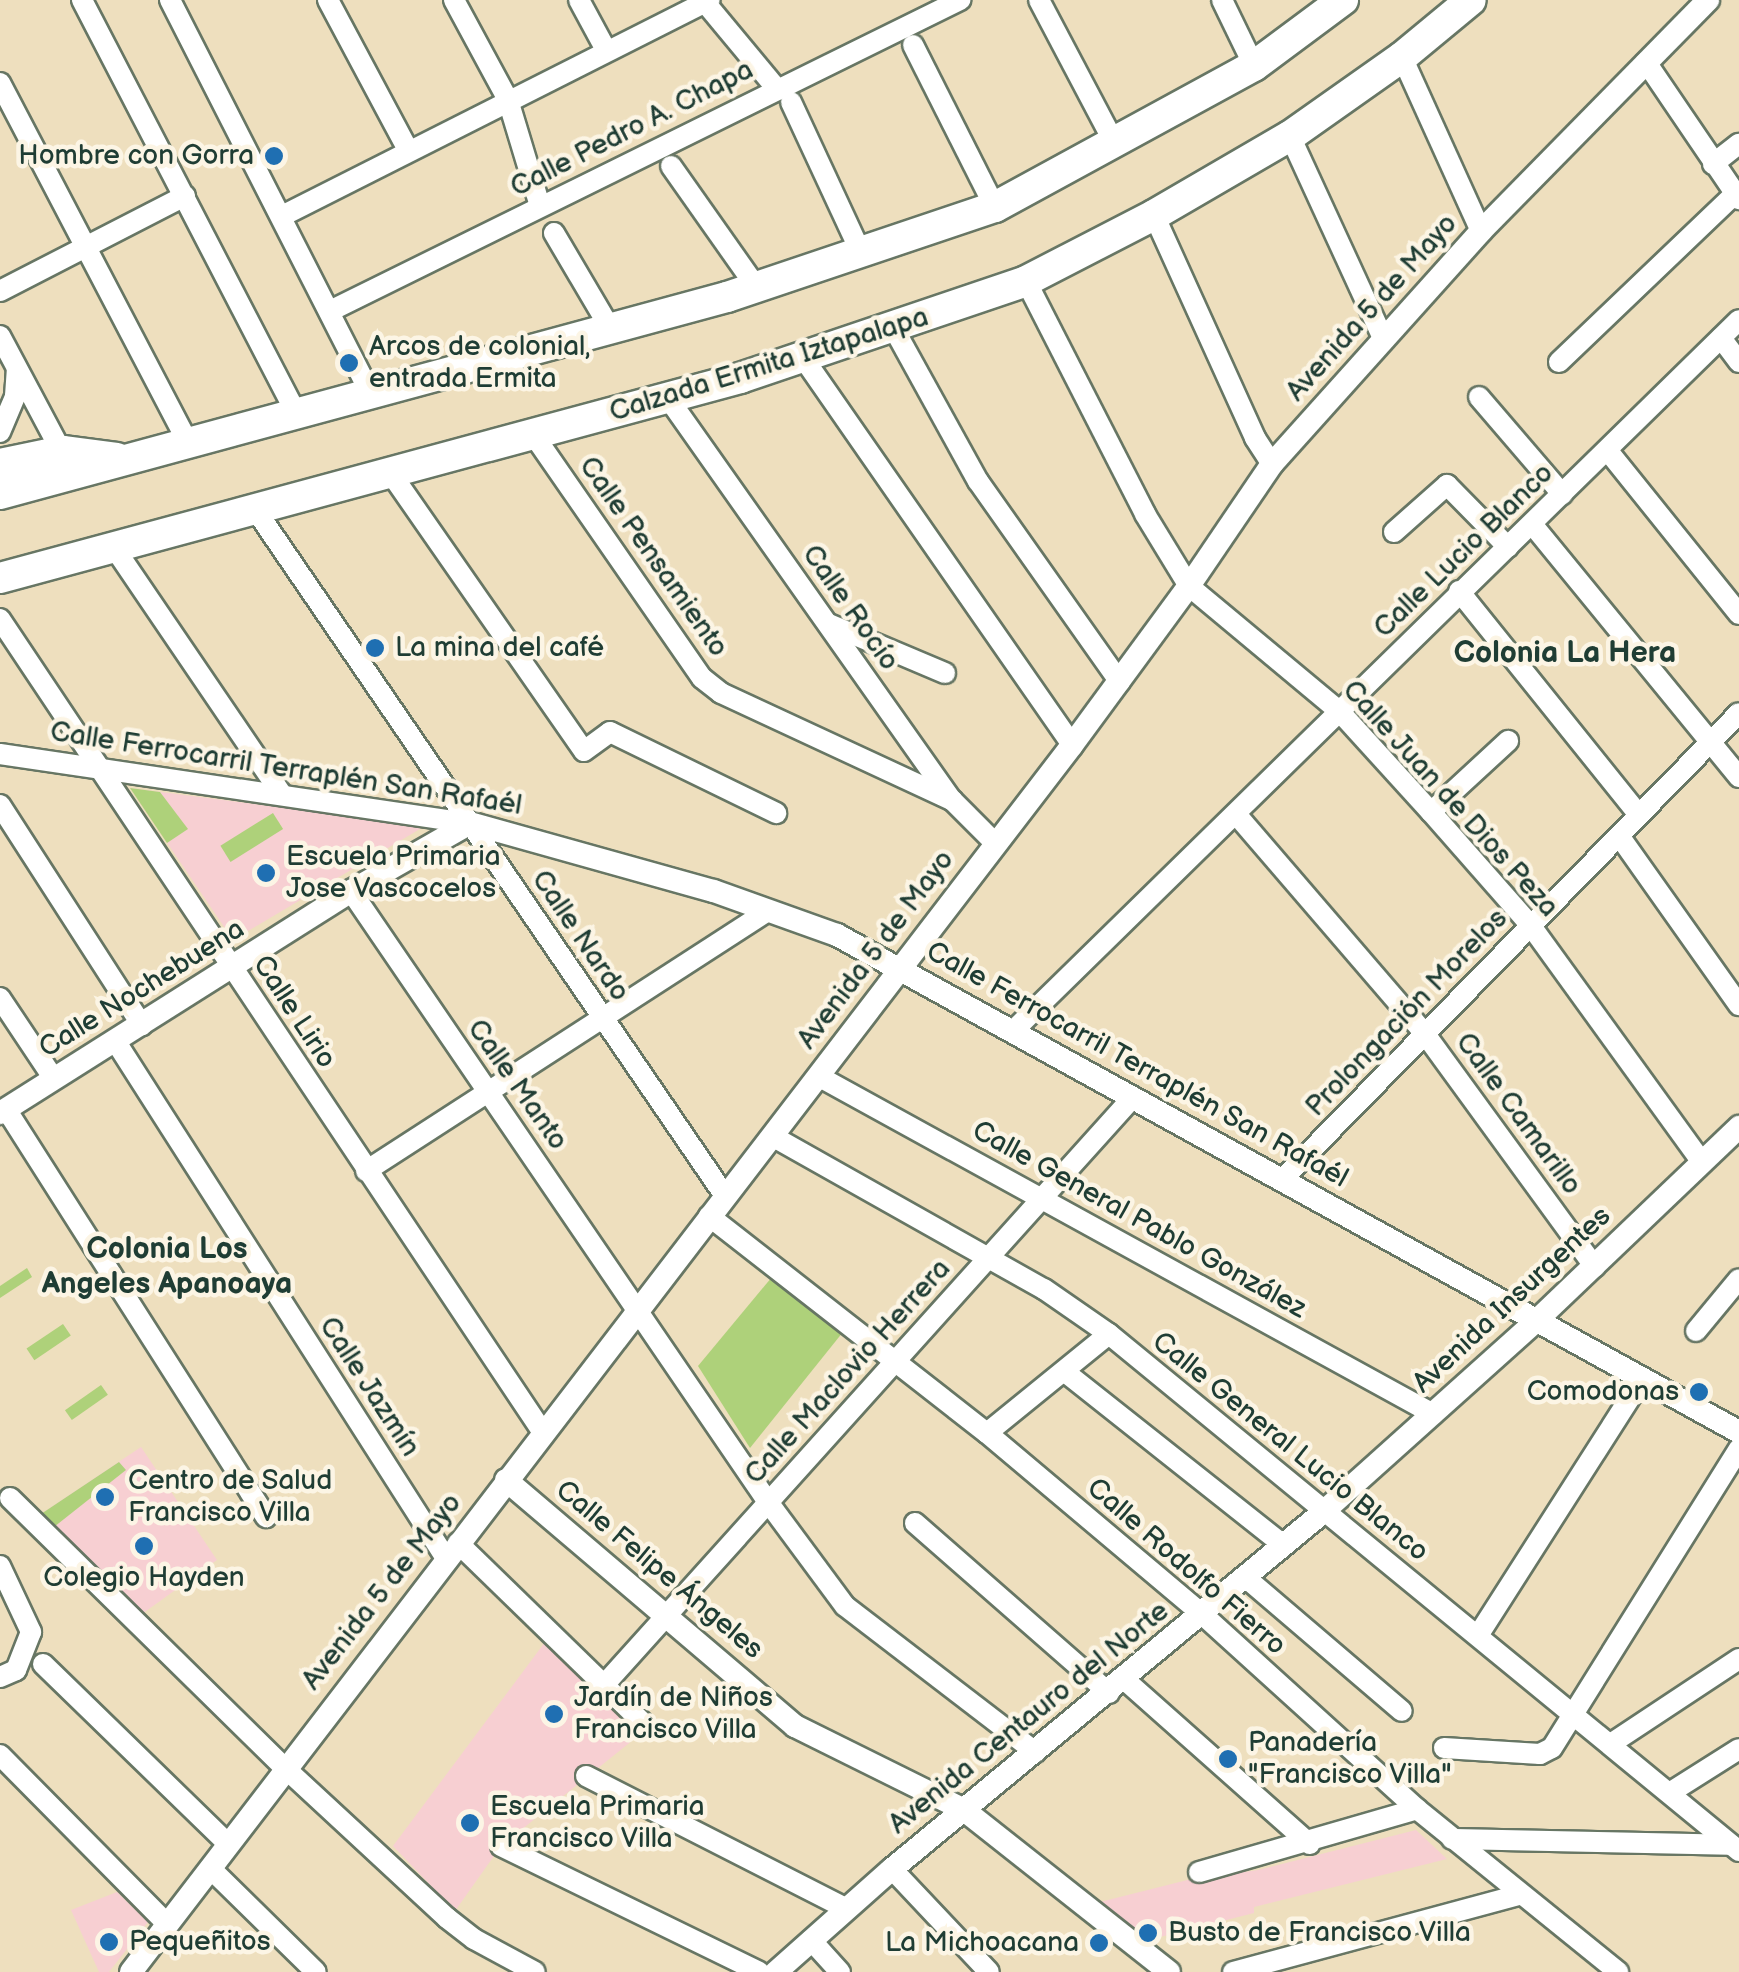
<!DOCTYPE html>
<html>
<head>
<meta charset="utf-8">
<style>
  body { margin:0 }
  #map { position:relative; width:1739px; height:1972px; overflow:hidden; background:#eedfbe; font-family:"Balsamiq Sans",sans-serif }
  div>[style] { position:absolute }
  .built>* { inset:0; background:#f7cfd2 }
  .green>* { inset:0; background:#aed17a; transform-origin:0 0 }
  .roads { filter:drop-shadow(2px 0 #677664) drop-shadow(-2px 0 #677664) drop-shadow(0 2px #677664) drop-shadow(0 -2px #677664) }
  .minor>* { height:20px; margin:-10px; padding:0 10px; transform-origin:10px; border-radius:10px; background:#fff }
  .tertiary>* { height:22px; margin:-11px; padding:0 11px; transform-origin:11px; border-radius:11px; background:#fff }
  .primary>* { height:30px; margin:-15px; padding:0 15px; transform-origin:15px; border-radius:15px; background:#fff }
  .dots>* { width:28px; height:28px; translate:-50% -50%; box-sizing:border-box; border:5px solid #fcf5e5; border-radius:50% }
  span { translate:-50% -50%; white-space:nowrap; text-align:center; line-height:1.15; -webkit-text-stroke:9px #fcf5e5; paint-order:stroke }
  .street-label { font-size:28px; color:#1f3d34 }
  .poi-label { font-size:28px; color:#1f3d34 }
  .right { translate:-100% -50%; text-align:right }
  .left { translate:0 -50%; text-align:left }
  .neighbourhood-label { font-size:30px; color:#1f3d34; font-weight:700 }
</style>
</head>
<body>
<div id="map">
  <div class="built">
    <div style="clip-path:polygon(130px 788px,425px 826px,233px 940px)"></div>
    <div style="clip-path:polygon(141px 1447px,217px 1560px,142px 1614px,41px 1514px)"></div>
    <div style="clip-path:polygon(545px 1642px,638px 1736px,501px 1846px,455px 1911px,393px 1846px)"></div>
    <div style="clip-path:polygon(1416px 1830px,1447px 1859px,1254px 1907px,1254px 1913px,1148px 1940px,1100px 1902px,1243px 1866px,1245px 1872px,1258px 1870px)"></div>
    <div style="clip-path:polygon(117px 1892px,148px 1922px,109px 1972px,99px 1972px,71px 1910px)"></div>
  </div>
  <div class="green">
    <div style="clip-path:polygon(130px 788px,160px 792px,188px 829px,167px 843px)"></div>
    <div style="left:273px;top:813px;width:19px;height:62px;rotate:58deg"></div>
    <div style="clip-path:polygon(27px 1268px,32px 1277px,0 1298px,0 1286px)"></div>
    <div style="clip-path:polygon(772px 1277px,843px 1332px,750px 1448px,698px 1366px)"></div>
    <div style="left:63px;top:1324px;width:14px;height:44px;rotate:56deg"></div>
    <div style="left:101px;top:1385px;width:12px;height:44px;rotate:55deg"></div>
    <div style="clip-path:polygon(119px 1462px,126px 1470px,54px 1527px,41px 1514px)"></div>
  </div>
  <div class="roads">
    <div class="minor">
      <div style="left:82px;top:0;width:469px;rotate:62.6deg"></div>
      <div style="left:170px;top:0;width:445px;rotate:63deg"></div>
      <div style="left:328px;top:0;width:170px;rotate:61.9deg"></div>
      <div style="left:454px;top:0;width:114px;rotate:61.6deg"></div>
      <div style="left:508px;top:100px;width:111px;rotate:73.2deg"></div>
      <div style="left:579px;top:0;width:57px;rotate:61.6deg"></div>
      <div style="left:703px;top:0;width:114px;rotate:50.3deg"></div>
      <div style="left:1039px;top:0;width:161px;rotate:62.2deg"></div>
      <div style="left:1222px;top:0;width:73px;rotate:64.1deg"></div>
      <div style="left:913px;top:45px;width:182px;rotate:63.2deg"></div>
      <div style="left:1402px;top:57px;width:191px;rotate:65.6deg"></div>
      <div style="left:1646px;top:62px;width:166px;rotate:55.8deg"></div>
      <div style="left:0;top:83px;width:410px;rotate:62.4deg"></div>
      <div style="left:791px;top:102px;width:169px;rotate:65.1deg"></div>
      <div style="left:1290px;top:136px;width:222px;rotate:65.3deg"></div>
      <div style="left:1713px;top:164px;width:33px;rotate:-38deg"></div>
      <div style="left:671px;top:166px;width:149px;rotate:54.8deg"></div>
      <div style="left:1154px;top:215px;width:245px;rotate:65.6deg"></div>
      <div style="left:1255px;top:438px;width:31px;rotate:57deg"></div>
      <div style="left:282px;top:216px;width:479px;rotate:-26.8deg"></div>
      <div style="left:554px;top:233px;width:110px;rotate:59.5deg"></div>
      <div style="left:1026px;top:281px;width:262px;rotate:62.9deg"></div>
      <div style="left:1145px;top:514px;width:84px;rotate:58.6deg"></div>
      <div style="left:1189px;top:586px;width:197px;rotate:39.8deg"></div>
      <div style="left:1340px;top:712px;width:135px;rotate:47.7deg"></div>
      <div style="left:1431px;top:812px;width:152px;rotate:48.7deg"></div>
      <div style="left:1531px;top:926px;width:291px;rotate:54.1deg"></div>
      <div style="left:0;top:291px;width:208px;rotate:-27.2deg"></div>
      <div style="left:330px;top:311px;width:703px;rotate:-26.27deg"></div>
      <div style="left:894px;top:329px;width:174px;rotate:61.1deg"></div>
      <div style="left:978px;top:481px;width:246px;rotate:54.8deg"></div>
      <div style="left:0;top:336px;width:143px;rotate:62deg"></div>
      <div style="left:1721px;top:338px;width:30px;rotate:53deg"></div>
      <div style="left:804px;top:359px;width:470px;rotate:55.2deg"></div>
      <div style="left:1559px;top:362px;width:243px;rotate:-43.7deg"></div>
      <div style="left:1479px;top:397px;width:128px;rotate:49.4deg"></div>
      <div style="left:668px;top:398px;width:492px;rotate:54.8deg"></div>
      <div style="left:952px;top:800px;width:61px;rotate:45deg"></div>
      <div style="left:0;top:432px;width:39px;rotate:-67deg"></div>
      <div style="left:15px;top:396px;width:26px;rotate:-86deg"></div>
      <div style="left:535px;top:437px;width:293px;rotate:55.3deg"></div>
      <div style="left:702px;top:678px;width:24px;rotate:38deg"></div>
      <div style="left:721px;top:693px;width:255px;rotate:24.9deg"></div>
      <div style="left:1608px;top:451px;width:209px;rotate:51.2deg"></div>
      <div style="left:392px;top:475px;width:336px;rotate:55.2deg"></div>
      <div style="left:584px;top:751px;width:32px;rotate:-36deg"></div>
      <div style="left:610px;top:732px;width:185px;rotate:26deg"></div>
      <div style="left:255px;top:509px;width:832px;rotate:55.62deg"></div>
      <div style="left:1532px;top:524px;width:327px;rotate:50.7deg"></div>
      <div style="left:1394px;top:532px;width:71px;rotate:-41.6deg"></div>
      <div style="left:1447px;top:485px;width:87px;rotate:45.5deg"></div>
      <div style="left:113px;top:546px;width:299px;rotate:55.8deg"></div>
      <div style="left:1459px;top:591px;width:287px;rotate:51.2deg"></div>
      <div style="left:0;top:619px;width:980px;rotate:56.28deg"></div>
      <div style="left:829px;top:624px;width:126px;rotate:22.9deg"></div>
      <div style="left:0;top:754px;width:475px;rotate:8.4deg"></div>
      <div style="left:0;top:805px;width:262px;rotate:57.2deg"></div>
      <div style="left:1431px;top:812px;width:105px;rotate:-42.7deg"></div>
      <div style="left:1236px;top:814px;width:290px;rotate:49.3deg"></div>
      <div style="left:1425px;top:1034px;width:288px;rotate:53.9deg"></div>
      <div style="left:1620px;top:837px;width:206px;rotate:54.7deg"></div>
      <div style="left:351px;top:891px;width:740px;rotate:55.69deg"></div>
      <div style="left:768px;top:1502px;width:129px;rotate:53.5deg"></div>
      <div style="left:845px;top:1606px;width:240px;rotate:37.5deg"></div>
      <div style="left:0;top:998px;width:97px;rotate:56.3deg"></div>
      <div style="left:1013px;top:1031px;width:1016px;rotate:-44.4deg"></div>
      <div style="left:116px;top:1042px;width:615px;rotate:57.42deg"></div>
      <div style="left:818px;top:1076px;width:702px;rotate:28.79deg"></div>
      <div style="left:6px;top:1109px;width:484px;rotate:57.5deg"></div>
      <div style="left:772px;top:1136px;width:312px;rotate:29.4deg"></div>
      <div style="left:1044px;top:1289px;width:79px;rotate:34.7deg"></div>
      <div style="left:1109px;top:1334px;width:815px;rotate:39.37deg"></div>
      <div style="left:366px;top:1171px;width:477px;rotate:-32.9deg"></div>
      <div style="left:1282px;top:1180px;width:653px;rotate:-45.62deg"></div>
      <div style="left:709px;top:1216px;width:353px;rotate:38deg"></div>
      <div style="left:987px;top:1433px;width:281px;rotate:40.1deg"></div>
      <div style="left:1202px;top:1614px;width:290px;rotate:42.2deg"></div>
      <div style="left:1417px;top:1809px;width:259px;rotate:39deg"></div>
      <div style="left:1696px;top:1331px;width:67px;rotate:-50.4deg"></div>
      <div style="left:1065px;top:1372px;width:278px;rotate:38.4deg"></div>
      <div style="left:987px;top:1433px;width:157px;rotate:-39.1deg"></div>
      <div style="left:10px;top:1498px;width:385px;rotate:44.5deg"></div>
      <div style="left:285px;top:1768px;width:221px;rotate:42.8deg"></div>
      <div style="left:447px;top:1918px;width:34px;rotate:38deg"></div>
      <div style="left:474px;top:1939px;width:69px;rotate:28.4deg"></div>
      <div style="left:915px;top:1523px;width:258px;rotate:41.2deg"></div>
      <div style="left:458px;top:1543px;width:257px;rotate:44.2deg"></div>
      <div style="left:0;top:1566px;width:73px;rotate:64.8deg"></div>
      <div style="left:31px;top:1632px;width:41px;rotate:111.5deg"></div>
      <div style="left:16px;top:1670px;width:17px;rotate:156deg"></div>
      <div style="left:1245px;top:1577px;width:206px;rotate:40.5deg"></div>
      <div style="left:1479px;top:1634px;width:303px;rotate:-57.4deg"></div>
      <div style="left:43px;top:1664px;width:257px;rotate:44.2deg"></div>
      <div style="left:1125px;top:1680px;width:247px;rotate:41.6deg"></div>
      <div style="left:604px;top:1685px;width:791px;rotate:-48.02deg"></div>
      <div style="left:1612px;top:1743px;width:152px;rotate:-33.5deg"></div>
      <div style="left:1444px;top:1748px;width:96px;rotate:3.6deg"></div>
      <div style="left:1540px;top:1754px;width:13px;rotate:-27deg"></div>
      <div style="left:1552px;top:1748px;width:353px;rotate:-58deg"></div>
      <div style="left:0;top:1755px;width:238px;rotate:45.3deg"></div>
      <div style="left:586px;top:1776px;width:293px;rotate:27deg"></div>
      <div style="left:1671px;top:1792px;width:80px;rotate:-32.3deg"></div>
      <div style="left:1452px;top:1839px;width:279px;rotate:1.2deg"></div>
      <div style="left:501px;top:1846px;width:287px;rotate:26deg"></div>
      <div style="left:210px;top:1868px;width:148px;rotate:44.5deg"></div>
      <div style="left:892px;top:1869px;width:141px;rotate:46.7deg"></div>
      <div style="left:1199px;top:1872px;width:227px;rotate:-16.1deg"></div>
      <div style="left:811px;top:1940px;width:43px;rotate:47.8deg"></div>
      <div style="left:1233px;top:1972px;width:296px;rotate:-15.1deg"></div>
    </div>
    <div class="tertiary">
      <div style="left:0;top:1113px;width:415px;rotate:-32.3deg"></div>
      <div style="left:351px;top:891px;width:137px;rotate:-29.7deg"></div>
      <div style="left:470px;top:823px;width:253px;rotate:15.6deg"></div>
      <div style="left:714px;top:891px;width:131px;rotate:19.7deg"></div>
      <div style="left:837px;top:935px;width:1030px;rotate:28.85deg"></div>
      <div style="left:506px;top:1480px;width:380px;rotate:40.4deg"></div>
      <div style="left:795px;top:1726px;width:189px;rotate:26.4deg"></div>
      <div style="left:964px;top:1810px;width:261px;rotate:38.3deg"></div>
      <div style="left:131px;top:1972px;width:1546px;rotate:-52.51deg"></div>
      <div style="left:1072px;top:745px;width:197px;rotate:-53.7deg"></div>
      <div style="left:1189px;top:586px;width:148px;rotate:-55.8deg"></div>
      <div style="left:1272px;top:464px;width:313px;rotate:-48.1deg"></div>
      <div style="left:1481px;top:231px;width:324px;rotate:-45.5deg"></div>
      <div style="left:776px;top:1972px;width:155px;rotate:-41.6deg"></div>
      <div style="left:892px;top:1869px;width:558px;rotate:-39.62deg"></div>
      <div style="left:1322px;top:1513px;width:285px;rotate:-41.9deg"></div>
      <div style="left:1534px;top:1323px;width:284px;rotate:-43.7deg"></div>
    </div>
    <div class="primary">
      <div style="left:0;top:464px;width:64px;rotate:-11.7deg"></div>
      <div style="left:63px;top:451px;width:54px;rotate:7.4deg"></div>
      <div style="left:0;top:494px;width:753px;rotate:-15.16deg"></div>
      <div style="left:727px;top:297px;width:283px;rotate:-18.6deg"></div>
      <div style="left:995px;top:207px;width:295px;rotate:-28.6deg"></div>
      <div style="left:1254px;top:66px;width:111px;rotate:-36.6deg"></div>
      <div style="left:0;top:578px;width:767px;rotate:-15.12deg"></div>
      <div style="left:740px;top:378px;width:302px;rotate:-18.7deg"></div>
      <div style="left:1026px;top:281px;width:144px;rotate:-27.3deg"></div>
      <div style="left:1154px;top:215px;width:157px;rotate:-30.2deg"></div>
      <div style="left:1290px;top:136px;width:137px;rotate:-35.2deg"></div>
      <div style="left:1402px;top:57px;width:89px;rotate:-39.6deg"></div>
    </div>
  </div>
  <div class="dots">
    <div style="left:274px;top:156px;background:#1f6fb2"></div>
    <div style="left:349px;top:363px;background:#1f6fb2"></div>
    <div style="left:375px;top:648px;background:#1f6fb2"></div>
    <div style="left:266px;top:873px;background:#1f6fb2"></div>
    <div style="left:1699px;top:1392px;background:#1f6fb2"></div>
    <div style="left:105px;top:1497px;background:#1f6fb2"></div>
    <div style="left:144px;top:1546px;background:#1f6fb2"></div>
    <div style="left:554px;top:1714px;background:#1f6fb2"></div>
    <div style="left:1228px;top:1759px;background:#1f6fb2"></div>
    <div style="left:470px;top:1823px;background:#1f6fb2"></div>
    <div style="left:1148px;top:1933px;background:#1f6fb2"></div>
    <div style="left:109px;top:1942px;background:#1f6fb2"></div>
    <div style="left:1099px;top:1943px;background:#1f6fb2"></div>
  </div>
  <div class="street-label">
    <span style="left:632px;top:129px;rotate:-27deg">Calle Pedro A. Chapa</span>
    <span style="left:1372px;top:308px;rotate:-48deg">Avenida 5 de Mayo</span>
    <span style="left:769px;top:365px;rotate:-17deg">Calzada Ermita Iztapalapa</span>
    <span style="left:1464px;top:551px;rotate:-44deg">Calle Lucio Blanco</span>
    <span style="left:653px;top:557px;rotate:55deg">Calle Pensamiento</span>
    <span style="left:850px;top:608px;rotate:55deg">Calle Rocío</span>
    <span style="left:286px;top:769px;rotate:9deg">Calle Ferrocarril Terraplén San Rafaél</span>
    <span style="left:1450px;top:799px;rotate:48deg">Calle Juan de Dios Peza</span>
    <span style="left:580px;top:936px;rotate:56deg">Calle Nardo</span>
    <span style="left:876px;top:950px;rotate:-53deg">Avenida 5 de Mayo</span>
    <span style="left:142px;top:989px;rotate:-32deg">Calle Nochebuena</span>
    <span style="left:294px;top:1012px;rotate:57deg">Calle Lirio</span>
    <span style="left:1407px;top:1013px;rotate:-46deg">Prolongación Morelos</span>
    <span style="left:1137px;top:1065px;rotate:29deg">Calle Ferrocarril Terraplén San Rafaél</span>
    <span style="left:517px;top:1085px;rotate:55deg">Calle Manto</span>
    <span style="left:1518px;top:1114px;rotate:54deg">Calle Camarillo</span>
    <span style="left:1139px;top:1220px;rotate:29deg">Calle General Pablo González</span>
    <span style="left:1512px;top:1300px;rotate:-43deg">Avenida Insurgentes</span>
    <span style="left:848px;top:1372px;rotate:-48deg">Calle Maclovio Herrera</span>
    <span style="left:369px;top:1387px;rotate:57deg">Calle Jazmín</span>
    <span style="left:1290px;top:1447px;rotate:39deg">Calle General Lucio Blanco</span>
    <span style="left:1186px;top:1567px;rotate:41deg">Calle Rodolfo Fierro</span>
    <span style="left:659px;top:1570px;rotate:40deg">Calle Felipe Ángeles</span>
    <span style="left:382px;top:1592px;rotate:-52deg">Avenida 5 de Mayo</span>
    <span style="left:1029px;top:1718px;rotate:-39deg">Avenida Centauro del Norte</span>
  </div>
  <div class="poi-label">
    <span class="right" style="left:254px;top:156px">Hombre con Gorra</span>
    <span class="left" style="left:369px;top:363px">Arcos de colonial,<br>entrada Ermita</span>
    <span class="left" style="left:395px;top:648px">La mina del café</span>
    <span class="left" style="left:286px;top:873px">Escuela Primaria<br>Jose Vascocelos</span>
    <span class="right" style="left:1679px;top:1392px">Comodonas</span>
    <span class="left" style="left:128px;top:1497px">Centro de Salud<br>Francisco Villa</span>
    <span style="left:144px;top:1578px">Colegio Hayden</span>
    <span class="left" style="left:574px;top:1714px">Jardín de Niños<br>Francisco Villa</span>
    <span class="left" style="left:1248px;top:1759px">Panadería<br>"Francisco Villa"</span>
    <span class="left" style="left:490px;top:1823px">Escuela Primaria<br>Francisco Villa</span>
    <span class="left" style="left:1168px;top:1933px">Busto de Francisco Villa</span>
    <span class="left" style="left:129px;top:1942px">Pequeñitos</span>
    <span class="right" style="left:1079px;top:1943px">La Michoacana</span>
  </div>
  <div class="neighbourhood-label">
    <span style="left:1565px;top:653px">Colonia La Hera</span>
    <span style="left:167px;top:1266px">Colonia Los<br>Angeles Apanoaya</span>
  </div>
</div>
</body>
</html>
